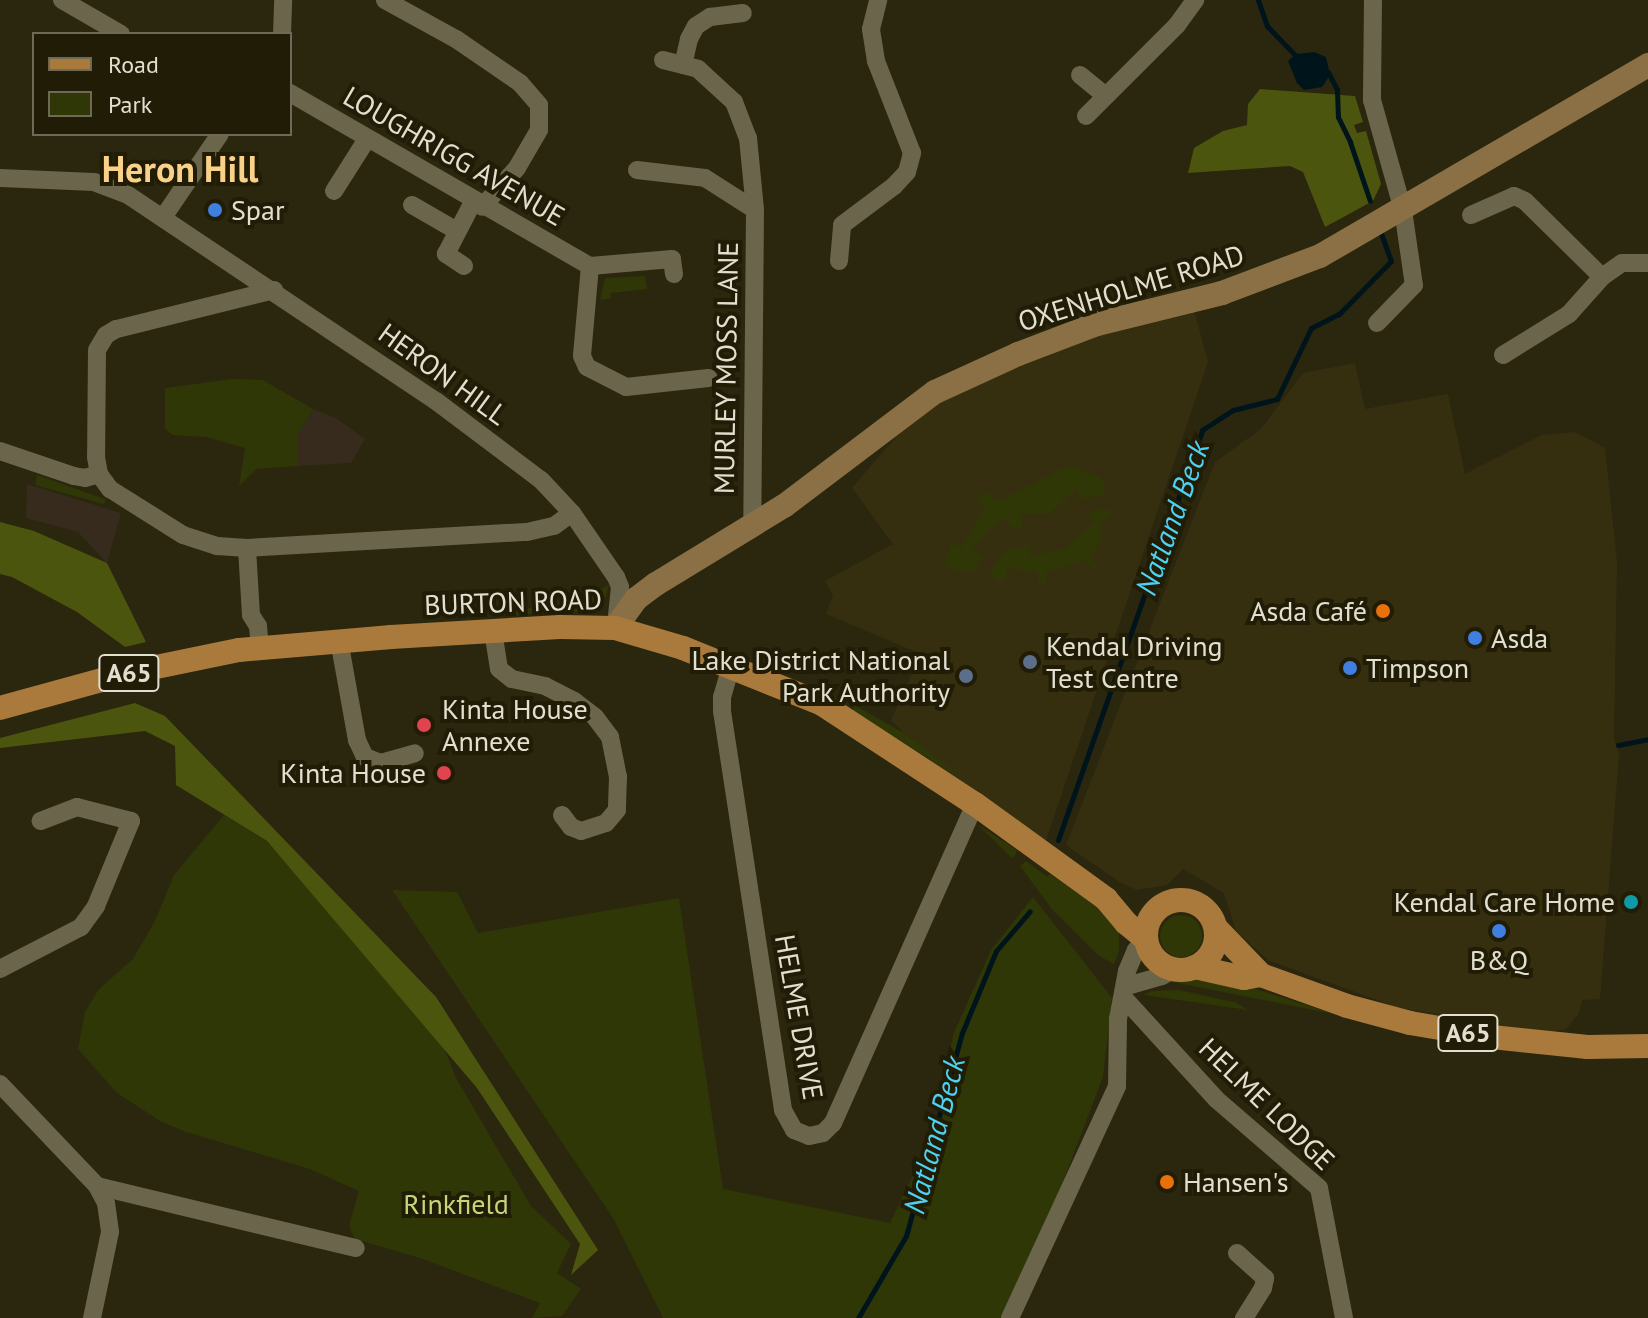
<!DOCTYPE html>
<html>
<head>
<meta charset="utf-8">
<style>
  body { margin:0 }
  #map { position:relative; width:1648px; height:1318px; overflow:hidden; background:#2b260e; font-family:"PT Sans",sans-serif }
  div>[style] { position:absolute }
  .built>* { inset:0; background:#362f0f }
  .industrial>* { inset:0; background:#362b1c }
  .green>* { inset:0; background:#303706 }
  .round { border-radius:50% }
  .forest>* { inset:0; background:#4c550e }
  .water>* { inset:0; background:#00141b }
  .stream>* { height:5px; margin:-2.5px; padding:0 2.5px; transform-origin:2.5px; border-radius:2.5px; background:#00141b }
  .street>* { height:18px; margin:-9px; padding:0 9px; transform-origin:9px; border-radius:9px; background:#6a654b }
  .secondary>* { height:24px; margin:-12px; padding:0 12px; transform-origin:12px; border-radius:12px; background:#8a7044 }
  .primary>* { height:24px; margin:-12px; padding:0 12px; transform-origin:12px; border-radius:12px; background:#a97a3c }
  .primary>.ring { margin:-12px; padding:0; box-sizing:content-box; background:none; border:24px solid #a97a3c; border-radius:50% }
  .dots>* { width:22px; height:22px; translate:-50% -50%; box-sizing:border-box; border:4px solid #211c05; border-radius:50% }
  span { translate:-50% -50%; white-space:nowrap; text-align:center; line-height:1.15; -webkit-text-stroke:8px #211c05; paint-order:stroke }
  .shield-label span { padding:2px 6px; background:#211c05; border:2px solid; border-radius:6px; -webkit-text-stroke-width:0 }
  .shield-label { font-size:26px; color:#e2dfd1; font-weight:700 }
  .street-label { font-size:28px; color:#e2dfd1 }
  .poi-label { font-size:28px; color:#e2dfd1 }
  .left { translate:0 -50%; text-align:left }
  .right { translate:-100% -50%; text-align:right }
  .park-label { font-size:28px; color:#c6d677 }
  .water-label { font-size:30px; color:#4ed1f3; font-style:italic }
  .district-label { font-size:36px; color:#f9d189; font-weight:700 }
  .legend { position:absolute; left:32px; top:32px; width:260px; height:104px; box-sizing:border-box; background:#211c05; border:2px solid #6e6a57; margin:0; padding:10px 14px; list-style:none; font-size:24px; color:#e2dfd1 }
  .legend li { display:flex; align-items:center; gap:16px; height:40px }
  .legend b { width:40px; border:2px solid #6e6a57 }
</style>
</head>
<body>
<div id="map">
  <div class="built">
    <div style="clip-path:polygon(1192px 302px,1208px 362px,1041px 855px,975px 804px,891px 720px,921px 654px,826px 614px,833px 595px,825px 581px,893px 544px,852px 488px,935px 392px)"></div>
    <div style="clip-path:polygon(1355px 363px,1365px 409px,1448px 394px,1465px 474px,1542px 435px,1575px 432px,1605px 448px,1617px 562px,1614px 739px,1619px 754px,1600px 999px,1582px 1000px,1579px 1013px,1566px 1029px,1545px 1033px,1396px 1007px,1268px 960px,1236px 931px,1224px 893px,1183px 869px,1167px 885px,1137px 890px,1121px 883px,1066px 845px,1215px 462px,1261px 429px,1303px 373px)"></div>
  </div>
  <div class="industrial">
    <div style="clip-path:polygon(313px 409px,336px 418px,365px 439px,351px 463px,298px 466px,298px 434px)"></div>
    <div style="clip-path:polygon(27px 484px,121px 513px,107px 563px,78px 532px,26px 518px)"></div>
  </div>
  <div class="green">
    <div style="clip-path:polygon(645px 276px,647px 289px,611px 293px,610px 299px,600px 300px,605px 278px)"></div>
    <div style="clip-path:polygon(232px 379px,263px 380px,313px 409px,298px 434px,298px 466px,256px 469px,239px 486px,245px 448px,206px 437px,173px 435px,165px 429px,165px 388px)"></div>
    <div style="clip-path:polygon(1069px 466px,1100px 477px,1105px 485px,1103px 495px,1082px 499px,1076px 490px,1048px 514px,1021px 514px,1022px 527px,1014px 530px,1005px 518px,986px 532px,972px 550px,982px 557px,973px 572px,960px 572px,946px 565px,951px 544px,962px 547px,985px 509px,978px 496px,988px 492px,996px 502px)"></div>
    <div style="clip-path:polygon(37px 475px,105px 499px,105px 502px,103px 504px,35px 485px)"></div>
    <div style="clip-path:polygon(1101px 510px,1113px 511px,1101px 520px,1100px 543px,1090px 557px,1099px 565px,1094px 569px,1085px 560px,1046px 572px,1045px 585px,1038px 583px,1038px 572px,1008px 568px,1004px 581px,995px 579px,991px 571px,1005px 551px,1029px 545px,1029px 557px,1064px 549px,1096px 522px,1088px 514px)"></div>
    <div style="clip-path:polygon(609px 585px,603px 604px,583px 611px,580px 598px)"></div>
    <div style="clip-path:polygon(573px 600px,579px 612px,507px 615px,507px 612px)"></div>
    <div style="clip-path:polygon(854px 705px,904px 733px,953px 770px,952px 773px,853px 711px)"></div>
    <div style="clip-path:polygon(224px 815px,266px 841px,431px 1015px,456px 1078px,531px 1206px,571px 1244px,557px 1273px,581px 1289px,562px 1316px,532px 1318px,540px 1303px,423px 1259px,355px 1239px,349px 1226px,359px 1191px,310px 1169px,183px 1131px,160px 1121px,117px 1093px,78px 1049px,85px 1012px,99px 989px,133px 959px,155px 921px,174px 875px)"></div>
    <div style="clip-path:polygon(978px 825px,1017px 850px,1015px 855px,1012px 858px)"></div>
    <div style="clip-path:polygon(1026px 861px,1047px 877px,1050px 874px,1112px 917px,1119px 933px,1119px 951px,1114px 964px,1099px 956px,1051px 908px,1020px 866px)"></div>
    <div style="clip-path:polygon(392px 890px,457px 892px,478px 933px,679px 898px,723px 1189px,890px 1223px,935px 1129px,953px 1035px,991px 950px,1033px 897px,1112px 998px,1103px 1077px,1044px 1231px,1001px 1318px,663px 1318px,613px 1218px)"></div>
    <div class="round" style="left:1160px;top:915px;width:42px;height:42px"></div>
    <div style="clip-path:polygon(1203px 977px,1234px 982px,1334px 1014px,1168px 981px)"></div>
    <div style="clip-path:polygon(1179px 990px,1237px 1003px,1248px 1010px,1144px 995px,1151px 991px)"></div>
  </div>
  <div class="forest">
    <div style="clip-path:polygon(1260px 89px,1355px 96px,1363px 122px,1354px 125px,1357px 133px,1366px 131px,1381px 184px,1373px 201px,1325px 227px,1303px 172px,1290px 166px,1188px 173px,1194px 148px,1223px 131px,1247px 125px,1248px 104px)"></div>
    <div style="clip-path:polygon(0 522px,34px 531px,107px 563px,146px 642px,125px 647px,77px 612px,12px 577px,0 574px)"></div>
    <div style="clip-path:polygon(135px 703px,165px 716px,436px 997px,598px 1250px,571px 1275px,580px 1244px,477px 1088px,267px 841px,176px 785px,175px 746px,145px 731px,0 748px,0 738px)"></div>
  </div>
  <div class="water">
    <div style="clip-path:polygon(1314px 52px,1326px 57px,1330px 75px,1322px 87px,1304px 90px,1297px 83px,1288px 61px,1296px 54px)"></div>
  </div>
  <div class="stream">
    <div style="left:1258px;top:0;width:28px;rotate:71deg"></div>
    <div style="left:1267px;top:26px;width:43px;rotate:45.9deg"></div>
    <div style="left:1328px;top:72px;width:20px;rotate:63deg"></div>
    <div style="left:1337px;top:90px;width:27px;rotate:88deg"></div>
    <div style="left:1338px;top:117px;width:28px;rotate:64deg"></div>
    <div style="left:1350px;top:142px;width:62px;rotate:71.3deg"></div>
    <div style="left:1618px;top:745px;width:31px;rotate:-11deg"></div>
    <div style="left:1058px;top:840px;width:435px;rotate:-70.6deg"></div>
    <div style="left:1202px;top:430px;width:37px;rotate:-33deg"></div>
    <div style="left:1233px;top:410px;width:45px;rotate:-14deg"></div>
    <div style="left:1277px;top:399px;width:79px;rotate:-64.4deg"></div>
    <div style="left:1311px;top:328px;width:31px;rotate:-27deg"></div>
    <div style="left:1339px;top:314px;width:74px;rotate:-45.5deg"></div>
    <div style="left:1391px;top:261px;width:29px;rotate:-110deg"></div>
    <div style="left:858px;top:1318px;width:95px;rotate:-59.7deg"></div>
    <div style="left:906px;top:1236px;width:211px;rotate:-74.6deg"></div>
    <div style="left:962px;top:1033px;width:89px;rotate:-67.5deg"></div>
    <div style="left:996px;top:951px;width:52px;rotate:-49.6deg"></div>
  </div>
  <div class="street">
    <div style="left:62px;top:0;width:68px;rotate:30deg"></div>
    <div style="left:385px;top:0;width:81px;rotate:28.8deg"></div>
    <div style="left:456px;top:39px;width:78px;rotate:34.5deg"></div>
    <div style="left:520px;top:83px;width:29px;rotate:49deg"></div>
    <div style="left:539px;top:105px;width:25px;rotate:90deg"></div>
    <div style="left:539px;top:130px;width:44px;rotate:120.1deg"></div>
    <div style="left:517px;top:168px;width:52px;rotate:131.9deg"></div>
    <div style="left:1373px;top:0;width:100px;rotate:90.6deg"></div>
    <div style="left:1372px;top:100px;width:114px;rotate:74.3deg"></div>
    <div style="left:1403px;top:210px;width:76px;rotate:81.7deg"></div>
    <div style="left:1414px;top:285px;width:53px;rotate:134.2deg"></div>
    <div style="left:282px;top:34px;width:34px;rotate:-88deg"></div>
    <div style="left:663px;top:60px;width:36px;rotate:14deg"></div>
    <div style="left:698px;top:69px;width:49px;rotate:42.5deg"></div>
    <div style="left:734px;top:102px;width:39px;rotate:69deg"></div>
    <div style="left:748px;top:138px;width:72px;rotate:84.4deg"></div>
    <div style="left:755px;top:210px;width:317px;rotate:90.5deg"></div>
    <div style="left:683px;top:65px;width:27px;rotate:-77deg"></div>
    <div style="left:689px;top:39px;width:15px;rotate:-62deg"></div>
    <div style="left:696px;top:26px;width:17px;rotate:-33deg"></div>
    <div style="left:710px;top:17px;width:33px;rotate:-7deg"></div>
    <div style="left:1080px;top:75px;width:32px;rotate:39deg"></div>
    <div style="left:290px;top:93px;width:346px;rotate:30deg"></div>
    <div style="left:1086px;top:116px;width:129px;rotate:-45deg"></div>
    <div style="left:1177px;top:25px;width:31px;rotate:-54deg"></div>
    <div style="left:637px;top:170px;width:68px;rotate:6.7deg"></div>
    <div style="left:705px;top:178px;width:59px;rotate:32.6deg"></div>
    <div style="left:0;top:178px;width:94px;rotate:2.4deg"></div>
    <div style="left:94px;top:182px;width:36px;rotate:21deg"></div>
    <div style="left:128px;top:195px;width:371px;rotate:33.8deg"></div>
    <div style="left:436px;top:401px;width:131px;rotate:37deg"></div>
    <div style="left:541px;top:480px;width:45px;rotate:46.8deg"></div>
    <div style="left:572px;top:513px;width:78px;rotate:55.5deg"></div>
    <div style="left:616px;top:577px;width:11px;rotate:68deg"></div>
    <div style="left:620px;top:587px;width:38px;rotate:96deg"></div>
    <div style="left:334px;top:191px;width:62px;rotate:-57.6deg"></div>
    <div style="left:412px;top:205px;width:52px;rotate:30deg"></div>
    <div style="left:1471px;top:215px;width:47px;rotate:-23.8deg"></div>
    <div style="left:1514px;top:196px;width:12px;rotate:24deg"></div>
    <div style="left:1525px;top:201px;width:108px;rotate:44.6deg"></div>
    <div style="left:1602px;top:277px;width:24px;rotate:-35deg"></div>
    <div style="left:1622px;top:263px;width:26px"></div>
    <div style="left:164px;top:216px;width:99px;rotate:-55.7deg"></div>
    <div style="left:839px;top:261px;width:36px;rotate:-85deg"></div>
    <div style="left:842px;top:225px;width:65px;rotate:-36.9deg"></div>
    <div style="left:894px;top:186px;width:19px;rotate:-47deg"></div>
    <div style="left:907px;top:172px;width:20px;rotate:-75deg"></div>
    <div style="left:912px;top:153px;width:99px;rotate:-111.4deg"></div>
    <div style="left:876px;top:61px;width:32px;rotate:-99deg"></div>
    <div style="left:871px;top:29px;width:30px;rotate:-76deg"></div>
    <div style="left:464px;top:266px;width:22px;rotate:-146deg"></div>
    <div style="left:446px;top:254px;width:59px;rotate:-62.6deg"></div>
    <div style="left:674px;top:274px;width:15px;rotate:-98deg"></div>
    <div style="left:672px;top:259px;width:82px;rotate:175.1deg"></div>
    <div style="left:590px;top:266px;width:90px;rotate:95.1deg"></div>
    <div style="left:582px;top:356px;width:12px;rotate:66deg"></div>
    <div style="left:587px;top:367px;width:44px;rotate:27.1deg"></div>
    <div style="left:626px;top:387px;width:83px;rotate:-6.2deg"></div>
    <div style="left:274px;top:290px;width:163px;rotate:166.1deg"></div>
    <div style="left:116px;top:329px;width:12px;rotate:149deg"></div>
    <div style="left:106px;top:335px;width:17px;rotate:121deg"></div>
    <div style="left:97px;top:350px;width:107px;rotate:90.5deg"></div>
    <div style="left:96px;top:457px;width:17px;rotate:80deg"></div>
    <div style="left:99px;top:474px;width:19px;rotate:54deg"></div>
    <div style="left:110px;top:489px;width:86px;rotate:32.2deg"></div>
    <div style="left:183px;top:535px;width:36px;rotate:18deg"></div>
    <div style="left:217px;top:546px;width:30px;rotate:4deg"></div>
    <div style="left:247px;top:548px;width:280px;rotate:-3.3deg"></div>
    <div style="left:527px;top:532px;width:28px;rotate:-13deg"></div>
    <div style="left:554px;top:526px;width:22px;rotate:-36deg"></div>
    <div style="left:1503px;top:355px;width:78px;rotate:-31.8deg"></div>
    <div style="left:1569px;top:314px;width:50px;rotate:-48.3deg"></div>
    <div style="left:0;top:451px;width:78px;rotate:18.7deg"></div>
    <div style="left:74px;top:476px;width:11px;rotate:10deg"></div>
    <div style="left:85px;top:478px;width:15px;rotate:-16deg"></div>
    <div style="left:247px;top:548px;width:67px;rotate:86.6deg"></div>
    <div style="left:251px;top:615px;width:13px;rotate:58deg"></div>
    <div style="left:258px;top:626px;width:21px;rotate:85deg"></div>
    <div style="left:493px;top:631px;width:38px;rotate:81deg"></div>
    <div style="left:499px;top:669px;width:16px;rotate:38deg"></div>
    <div style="left:512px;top:679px;width:34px;rotate:12deg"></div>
    <div style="left:545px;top:686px;width:33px;rotate:27deg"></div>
    <div style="left:574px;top:701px;width:26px;rotate:37deg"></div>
    <div style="left:595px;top:717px;width:25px;rotate:53deg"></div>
    <div style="left:610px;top:737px;width:41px;rotate:78.7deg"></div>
    <div style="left:618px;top:777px;width:33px;rotate:92deg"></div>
    <div style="left:617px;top:810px;width:17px;rotate:130deg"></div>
    <div style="left:606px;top:823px;width:26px;rotate:162deg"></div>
    <div style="left:581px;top:831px;width:11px;rotate:-158deg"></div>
    <div style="left:571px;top:827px;width:15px;rotate:-127deg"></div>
    <div style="left:339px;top:640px;width:102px;rotate:79.8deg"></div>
    <div style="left:357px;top:740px;width:19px;rotate:65deg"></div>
    <div style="left:365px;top:757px;width:17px;rotate:21deg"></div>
    <div style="left:381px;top:763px;width:35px;rotate:-16deg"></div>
    <div style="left:731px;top:666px;width:32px;rotate:106deg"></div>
    <div style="left:722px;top:697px;width:14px;rotate:90deg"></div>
    <div style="left:722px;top:711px;width:404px;rotate:81.3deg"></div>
    <div style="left:783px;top:1110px;width:23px;rotate:61deg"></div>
    <div style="left:794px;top:1130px;width:16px;rotate:22deg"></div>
    <div style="left:809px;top:1136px;width:14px;rotate:-12deg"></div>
    <div style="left:823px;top:1133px;width:14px;rotate:-45deg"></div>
    <div style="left:833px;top:1123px;width:349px;rotate:-66deg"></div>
    <div style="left:0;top:969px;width:91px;rotate:-27.4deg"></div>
    <div style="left:81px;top:927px;width:26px;rotate:-54deg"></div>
    <div style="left:96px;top:906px;width:92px;rotate:-67.6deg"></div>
    <div style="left:131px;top:821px;width:56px;rotate:-165.5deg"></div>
    <div style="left:77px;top:807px;width:39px;rotate:159deg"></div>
    <div style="left:1127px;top:986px;width:36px;rotate:-16deg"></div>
    <div style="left:1162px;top:976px;width:13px;rotate:-32deg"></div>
    <div style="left:1123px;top:997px;width:138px;rotate:47.6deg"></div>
    <div style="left:1216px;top:1099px;width:136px;rotate:40.8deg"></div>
    <div style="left:1319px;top:1188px;width:132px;rotate:79.1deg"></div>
    <div style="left:0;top:1084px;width:141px;rotate:46.4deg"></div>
    <div style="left:97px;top:1186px;width:19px;rotate:62deg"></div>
    <div style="left:106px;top:1203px;width:29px;rotate:82deg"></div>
    <div style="left:110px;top:1232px;width:88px;rotate:101.8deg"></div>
    <div style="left:97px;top:1186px;width:266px;rotate:13.5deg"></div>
    <div style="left:1237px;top:1253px;width:38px;rotate:42deg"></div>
    <div style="left:1265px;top:1278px;width:10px;rotate:101deg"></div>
    <div style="left:1263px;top:1288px;width:36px;rotate:122deg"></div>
    <div style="left:1010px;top:1318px;width:255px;rotate:-65.2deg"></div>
    <div style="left:1117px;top:1086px;width:67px;rotate:-89.1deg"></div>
    <div style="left:1118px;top:1019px;width:49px;rotate:-79.4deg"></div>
    <div style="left:1127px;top:971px;width:23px;rotate:-67deg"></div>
    <div style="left:1136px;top:950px;width:13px;rotate:-39deg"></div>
  </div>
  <div class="secondary">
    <div style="left:615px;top:628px;width:36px;rotate:-54deg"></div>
    <div style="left:636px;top:599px;width:25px;rotate:-37deg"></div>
    <div style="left:656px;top:584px;width:150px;rotate:-31.4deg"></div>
    <div style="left:784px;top:506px;width:189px;rotate:-37.1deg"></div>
    <div style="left:935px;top:392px;width:91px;rotate:-24.6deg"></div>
    <div style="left:1018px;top:354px;width:85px;rotate:-20.8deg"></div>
    <div style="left:1097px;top:324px;width:129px;rotate:-13.9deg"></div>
    <div style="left:1222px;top:293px;width:105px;rotate:-20.7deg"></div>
    <div style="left:1320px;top:256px;width:380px;rotate:-30.2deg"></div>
  </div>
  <div class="primary">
    <div style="left:0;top:708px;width:132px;rotate:-15.4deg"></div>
    <div style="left:127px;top:673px;width:114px;rotate:-11.6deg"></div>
    <div style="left:239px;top:650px;width:153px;rotate:-4.9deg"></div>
    <div style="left:391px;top:637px;width:169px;rotate:-3.4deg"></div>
    <div style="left:560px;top:627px;width:55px;rotate:1deg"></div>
    <div style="left:615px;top:628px;width:71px;rotate:16.4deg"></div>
    <div style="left:683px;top:648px;width:150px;rotate:21.9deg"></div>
    <div style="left:822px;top:704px;width:183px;rotate:33.2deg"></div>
    <div style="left:975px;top:804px;width:162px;rotate:35.9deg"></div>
    <div style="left:1106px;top:899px;width:31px;rotate:50deg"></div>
    <div style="left:1126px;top:923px;width:26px;rotate:39deg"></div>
    <div class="ring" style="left:1146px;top:900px;width:46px;height:46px"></div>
    <div style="left:1216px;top:928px;width:65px;rotate:46.2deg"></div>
    <div style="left:1261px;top:975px;width:91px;rotate:19.8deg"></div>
    <div style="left:1347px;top:1006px;width:65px;rotate:15.1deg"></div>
    <div style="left:1410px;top:1023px;width:83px;rotate:9.7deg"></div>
    <div style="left:1492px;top:1037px;width:96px;rotate:6deg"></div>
    <div style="left:1587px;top:1047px;width:61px;rotate:-0.9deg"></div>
    <div style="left:1195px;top:967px;width:50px;rotate:12.7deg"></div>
    <div style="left:1244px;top:978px;width:17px;rotate:-10deg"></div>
  </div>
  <div class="dots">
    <div style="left:215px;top:210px;background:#3f7fe0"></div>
    <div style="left:1383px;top:611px;background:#e8710a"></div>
    <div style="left:1475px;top:638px;background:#3f7fe0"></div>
    <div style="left:1030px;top:662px;background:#5c6f8a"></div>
    <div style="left:1350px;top:668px;background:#3f7fe0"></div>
    <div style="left:966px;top:676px;background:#5c6f8a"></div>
    <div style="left:424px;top:725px;background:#e0444e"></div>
    <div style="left:444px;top:773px;background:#e0444e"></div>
    <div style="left:1631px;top:902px;background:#0f9aa8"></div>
    <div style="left:1499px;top:931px;background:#3f7fe0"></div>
    <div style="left:1167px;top:1182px;background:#e8710a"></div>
  </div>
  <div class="shield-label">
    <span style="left:129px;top:673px">A65</span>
    <span style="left:1468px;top:1033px">A65</span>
  </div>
  <div class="street-label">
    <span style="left:454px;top:156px;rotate:30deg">LOUGHRIGG AVENUE</span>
    <span style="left:1131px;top:288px;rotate:-17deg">OXENHOLME ROAD</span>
    <span style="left:726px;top:368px;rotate:-89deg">MURLEY MOSS LANE</span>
    <span style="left:443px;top:374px;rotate:36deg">HERON HILL</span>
    <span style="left:513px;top:602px;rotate:-2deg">BURTON ROAD</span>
    <span style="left:799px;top:1017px;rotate:80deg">HELME DRIVE</span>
    <span style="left:1267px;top:1104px;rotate:44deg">HELME LODGE</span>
  </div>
  <div class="poi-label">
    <span class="left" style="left:231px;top:210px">Spar</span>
    <span class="right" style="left:1367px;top:611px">Asda Café</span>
    <span class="left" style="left:1491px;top:638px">Asda</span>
    <span class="left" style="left:1046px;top:662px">Kendal Driving<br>Test Centre</span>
    <span class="right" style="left:950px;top:676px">Lake District National<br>Park Authority</span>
    <span class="left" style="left:1366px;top:668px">Timpson</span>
    <span class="left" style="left:442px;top:725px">Kinta House<br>Annexe</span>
    <span class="right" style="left:426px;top:773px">Kinta House</span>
    <span class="right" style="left:1615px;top:902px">Kendal Care Home</span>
    <span style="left:1499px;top:960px">B&amp;Q</span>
    <span class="left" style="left:1183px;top:1182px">Hansen's</span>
  </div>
  <div class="park-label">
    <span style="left:456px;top:1204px">Rinkfield</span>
  </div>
  <div class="water-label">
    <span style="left:1172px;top:518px;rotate:-70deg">Natland Beck</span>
    <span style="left:934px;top:1135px;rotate:-75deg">Natland Beck</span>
  </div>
  <div class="district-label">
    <span style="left:180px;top:169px">Heron Hill</span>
  </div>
  <ul class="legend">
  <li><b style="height:10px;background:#a97a3c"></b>Road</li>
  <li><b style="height:22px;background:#303706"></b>Park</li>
  </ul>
</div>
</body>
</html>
